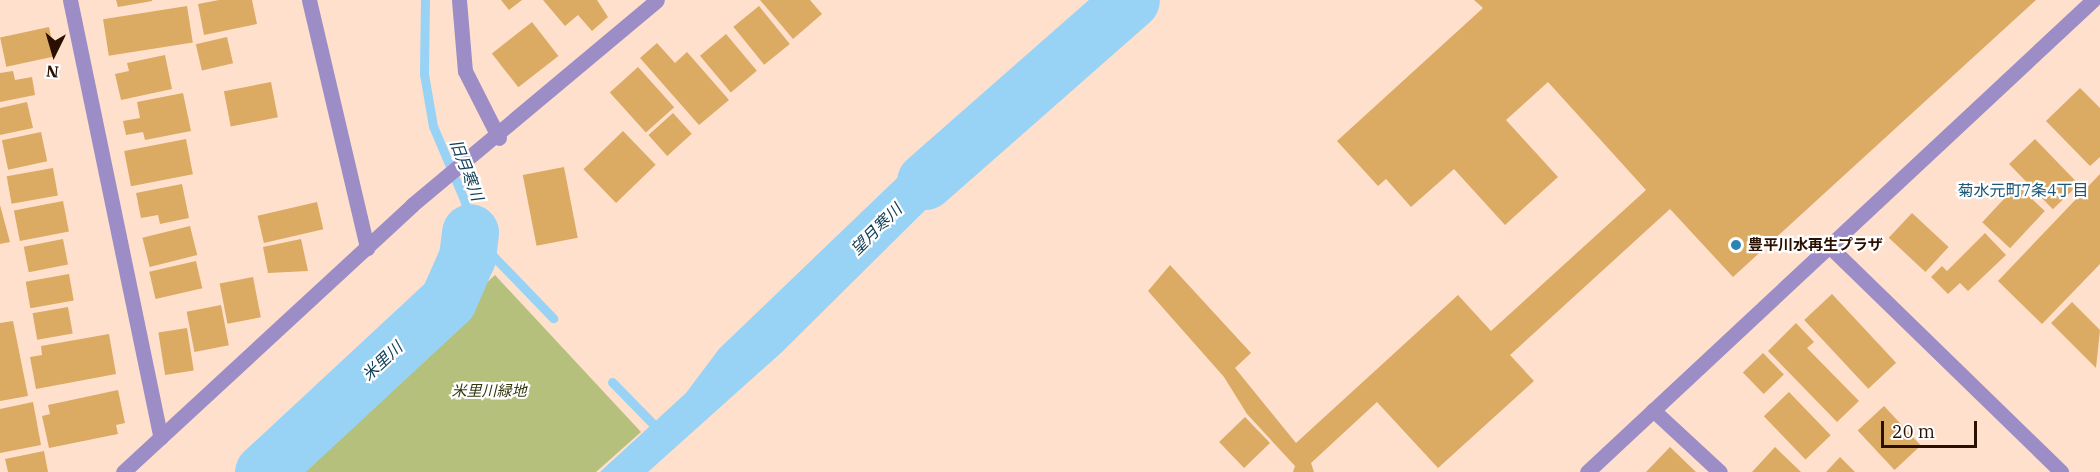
<!DOCTYPE html>
<html>
<head>
<meta charset="utf-8">
<style>
  body { margin:0 }
  #map { position:relative; width:2100px; height:472px; overflow:hidden; background:#fee0cd; font-family:"IBM Plex Serif","Noto Sans JP",serif }
  div>[style] { position:absolute }
  .green>* { inset:0; background:#b6c07d }
  .water>* { inset:0; background:#98d3f6 }
  .stream>* { height:9px; margin:-4.5px; padding:0 4.5px; transform-origin:4.5px; border-radius:4.5px; background:#98d3f6 }
  .river>* { height:57px; margin:-28.5px; padding:0 28.5px; transform-origin:28.5px; border-radius:28.5px; background:#98d3f6 }
  .building>* { inset:0; background:#dbaa63; transform-origin:0 0 }
  .minor>* { height:15px; margin:-7.5px; padding:0 7.5px; transform-origin:7.5px; border-radius:7.5px; background:#9c8dc7 }
  .dots>* { width:16px; height:16px; translate:-50% -50%; box-sizing:border-box; border:3px solid #fff; border-radius:50% }
  span { translate:-50% -50%; white-space:nowrap; text-align:center; line-height:1.15; -webkit-text-stroke:4.5px #fff; paint-order:stroke }
  .poi-label { font-size:15px; color:#2a1000; font-weight:700 }
  .left { translate:0 -50%; text-align:left }
  .park-label { font-size:15px; color:#34390d; font-style:italic }
  .water-label { font-size:16px; color:#124058; font-style:italic }
  .neighbourhood-label { font-size:16px; color:#1a5877 }
  .north { position:absolute; left:24px; top:24px; width:60px; height:60px; -webkit-text-stroke:4px #fff; paint-order:stroke; rotate:185deg; font-size:16px; font-weight:700; line-height:24px; text-align:center; color:#2a1000 }
  .north::after { content:''; display:block; margin:auto; width:21px; height:27px; background:#2a1000; clip-path:polygon(50% 0,100% 100%,50% 72%,0 100%) }
  .scale { position:absolute; left:1881px; top:421px; width:96px; height:27px; box-sizing:border-box; border:3px solid #2a1000; border-top:0; padding-left:8px; font-size:18px; line-height:21px; white-space:nowrap; color:#2a1000; -webkit-text-stroke:4px #fff; paint-order:stroke }
</style>
</head>
<body>
<div id="map">
  <div class="green">
    <div style="clip-path:polygon(495px 275px,641px 432px,596px 472px,282px 472px)"></div>
  </div>
  <div class="water">
    <div style="clip-path:polygon(967px 111px,996px 140px,782px 352px,648px 472px,600px 472px,686px 393px,719px 349px)"></div>
  </div>
  <div class="stream">
    <div style="left:425px;top:0;width:74px;rotate:90.8deg"></div>
    <div style="left:424px;top:74px;width:53px;rotate:80.2deg"></div>
    <div style="left:433px;top:126px;width:82px;rotate:67.2deg"></div>
    <div style="left:465px;top:202px;width:30px;rotate:81deg"></div>
    <div style="left:470px;top:232px;width:120px;rotate:46deg"></div>
    <div style="left:612px;top:382px;width:70px;rotate:45.6deg"></div>
  </div>
  <div class="river">
    <div style="left:925px;top:181px;width:274px;rotate:-41.3deg"></div>
    <div style="left:263px;top:472px;width:253px;rotate:-42.9deg"></div>
    <div style="left:448px;top:300px;width:47px;rotate:-66.2deg"></div>
    <div style="left:467px;top:257px;width:25px;rotate:-83deg"></div>
  </div>
  <div class="building">
    <div style="clip-path:polygon(116px 0,152px 0,152px 1px,118px 7px)"></div>
    <div style="clip-path:polygon(219px 0,252px 0,257px 24px,204px 35px,198px 4px)"></div>
    <div style="clip-path:polygon(501px 0,522px 0,509px 10px)"></div>
    <div style="clip-path:polygon(543px 0,597px 0,608px 17px,592px 31px,578px 15px,565px 26px)"></div>
    <div style="clip-path:polygon(760px 0,810px 0,822px 14px,793px 39px)"></div>
    <div style="clip-path:polygon(1474px 0,2036px 0,1733px 277px,1670px 209px,1510px 355px,1534px 381px,1438px 468px,1377px 402px,1311px 463px,1314px 472px,1293px 472px,1295px 466px,1247px 414px,1224px 377px,1148px 291px,1170px 265px,1251px 353px,1235px 368px,1296px 443px,1458px 295px,1491px 331px,1646px 190px,1548px 82px,1506px 120px,1558px 177px,1505px 225px,1454px 169px,1411px 207px,1386px 179px,1378px 186px,1337px 141px,1483px 8px)"></div>
    <div style="left:187px;top:6px;width:37px;height:85px;rotate:81deg"></div>
    <div style="left:759px;top:6px;width:49px;height:33px;rotate:51deg"></div>
    <div style="left:532px;top:22px;width:43px;height:51px;rotate:52deg"></div>
    <div style="left:49px;top:27px;width:30px;height:50px;rotate:78deg"></div>
    <div style="left:726px;top:34px;width:48px;height:34px;rotate:50deg"></div>
    <div style="left:227px;top:37px;width:27px;height:32px;rotate:77deg"></div>
    <div style="clip-path:polygon(657px 43px,675px 63px,687px 52px,729px 100px,699px 125px,640px 58px)"></div>
    <div style="clip-path:polygon(165px 55px,172px 89px,121px 100px,115px 74px,129px 71px,127px 63px)"></div>
    <div style="left:638px;top:67px;width:54px;height:38px;rotate:48deg"></div>
    <div style="clip-path:polygon(13px 71px,15px 80px,32px 77px,35px 95px,0 102px,0 73px)"></div>
    <div style="left:271px;top:82px;width:36px;height:48px;rotate:79deg"></div>
    <div style="clip-path:polygon(2080px 88px,2100px 108px,2100px 157px,2090px 166px,2046px 121px)"></div>
    <div style="clip-path:polygon(183px 93px,191px 131px,145px 140px,143px 132px,126px 135px,123px 121px,140px 118px,137px 102px)"></div>
    <div style="clip-path:polygon(27px 102px,33px 128px,0 135px,0 108px)"></div>
    <div style="left:673px;top:113px;width:28px;height:33px;rotate:48deg"></div>
    <div style="left:623px;top:131px;width:47px;height:55px;rotate:46deg"></div>
    <div style="left:41px;top:132px;width:30px;height:40px;rotate:78deg"></div>
    <div style="left:186px;top:139px;width:36px;height:63px;rotate:79deg"></div>
    <div style="left:2035px;top:139px;width:63px;height:36px;rotate:46deg"></div>
    <div style="left:564px;top:167px;width:72px;height:42px;rotate:79deg"></div>
    <div style="left:53px;top:168px;width:28px;height:47px;rotate:80deg"></div>
    <div style="clip-path:polygon(2100px 174px,2100px 264px,2042px 324px,1998px 281px)"></div>
    <div style="clip-path:polygon(182px 184px,189px 218px,160px 224px,158px 215px,141px 218px,136px 193px)"></div>
    <div style="left:2017px;top:185px;width:38px;height:51px;rotate:43deg"></div>
    <div style="left:63px;top:201px;width:31px;height:50px;rotate:79deg"></div>
    <div style="left:317px;top:202px;width:28px;height:61px;rotate:77deg"></div>
    <div style="clip-path:polygon(0 205px,10px 242px,0 244px)"></div>
    <div style="left:1912px;top:213px;width:50px;height:34px;rotate:43deg"></div>
    <div style="left:190px;top:226px;width:30px;height:49px;rotate:76deg"></div>
    <div style="clip-path:polygon(1985px 233px,2006px 255px,1968px 291px,1960px 283px,1948px 294px,1931px 277px,1942px 266px,1947px 271px)"></div>
    <div style="left:63px;top:239px;width:26px;height:40px;rotate:79deg"></div>
    <div style="clip-path:polygon(301px 239px,308px 271px,268px 273px,263px 247px)"></div>
    <div style="left:196px;top:261px;width:28px;height:48px;rotate:77deg"></div>
    <div style="left:69px;top:274px;width:27px;height:44px;rotate:80deg"></div>
    <div style="left:253px;top:277px;width:41px;height:34px;rotate:79deg"></div>
    <div style="left:1832px;top:294px;width:94px;height:38px;rotate:47deg"></div>
    <div style="clip-path:polygon(2072px 302px,2100px 330px,2096px 368px,2051px 323px)"></div>
    <div style="left:221px;top:305px;width:41px;height:35px;rotate:79deg"></div>
    <div style="left:68px;top:307px;width:27px;height:36px;rotate:80deg"></div>
    <div style="clip-path:polygon(13px 321px,28px 396px,0 401px,0 323px)"></div>
    <div style="clip-path:polygon(1796px 323px,1814px 342px,1807px 348px,1859px 401px,1837px 422px,1768px 351px)"></div>
    <div style="left:187px;top:328px;width:43px;height:29px;rotate:81deg"></div>
    <div style="clip-path:polygon(109px 334px,116px 374px,36px 389px,30px 357px,42px 355px,41px 346px)"></div>
    <div style="left:1763px;top:353px;width:30px;height:28px;rotate:46deg"></div>
    <div style="clip-path:polygon(118px 390px,125px 423px,116px 425px,118px 434px,49px 448px,42px 416px,50px 414px,48px 405px)"></div>
    <div style="left:1789px;top:392px;width:60px;height:35px;rotate:46deg"></div>
    <div style="clip-path:polygon(33px 402px,41px 445px,0 453px,0 409px)"></div>
    <div style="left:1884px;top:406px;width:54px;height:36px;rotate:47deg"></div>
    <div style="left:1245px;top:417px;width:36px;height:36px;rotate:46deg"></div>
    <div style="clip-path:polygon(1670px 447px,1696px 472px,1646px 472px)"></div>
    <div style="clip-path:polygon(1775px 447px,1801px 472px,1752px 472px)"></div>
    <div style="clip-path:polygon(44px 451px,48px 472px,8px 472px,5px 459px)"></div>
    <div style="clip-path:polygon(1840px 457px,1855px 472px,1826px 472px)"></div>
  </div>
  <div class="minor">
    <div style="left:70px;top:0;width:447px;rotate:78.3deg"></div>
    <div style="left:309px;top:0;width:255px;rotate:76.8deg"></div>
    <div style="left:459px;top:0;width:71px;rotate:85.2deg"></div>
    <div style="left:465px;top:71px;width:75px;rotate:63.1deg"></div>
    <div style="left:1829px;top:246px;width:324px;rotate:44.2deg"></div>
    <div style="left:1653px;top:410px;width:91px;rotate:42.8deg"></div>
    <div style="left:123px;top:472px;width:393px;rotate:-42.7deg"></div>
    <div style="left:412px;top:205px;width:319px;rotate:-39.9deg"></div>
    <div style="left:1587px;top:472px;width:692px;rotate:-43.01deg"></div>
  </div>
  <div class="dots">
    <div style="left:1736px;top:245px;background:#2b85b3"></div>
  </div>
  <div class="poi-label">
    <span class="left" style="left:1748px;top:245px">豊平川水再生プラザ</span>
  </div>
  <div class="park-label">
    <span style="left:489px;top:391px">米里川緑地</span>
  </div>
  <div class="water-label">
    <span style="left:467px;top:170px;rotate:69deg">旧月寒川</span>
    <span style="left:876px;top:229px;rotate:-45deg">望月寒川</span>
    <span style="left:382px;top:361px;rotate:-43deg">米里川</span>
  </div>
  <div class="neighbourhood-label">
    <span style="left:2023px;top:190px">菊水元町7条4丁目</span>
  </div>
  <div class="north">N</div>
  <div class="scale">20 m</div>
</div>
</body>
</html>
